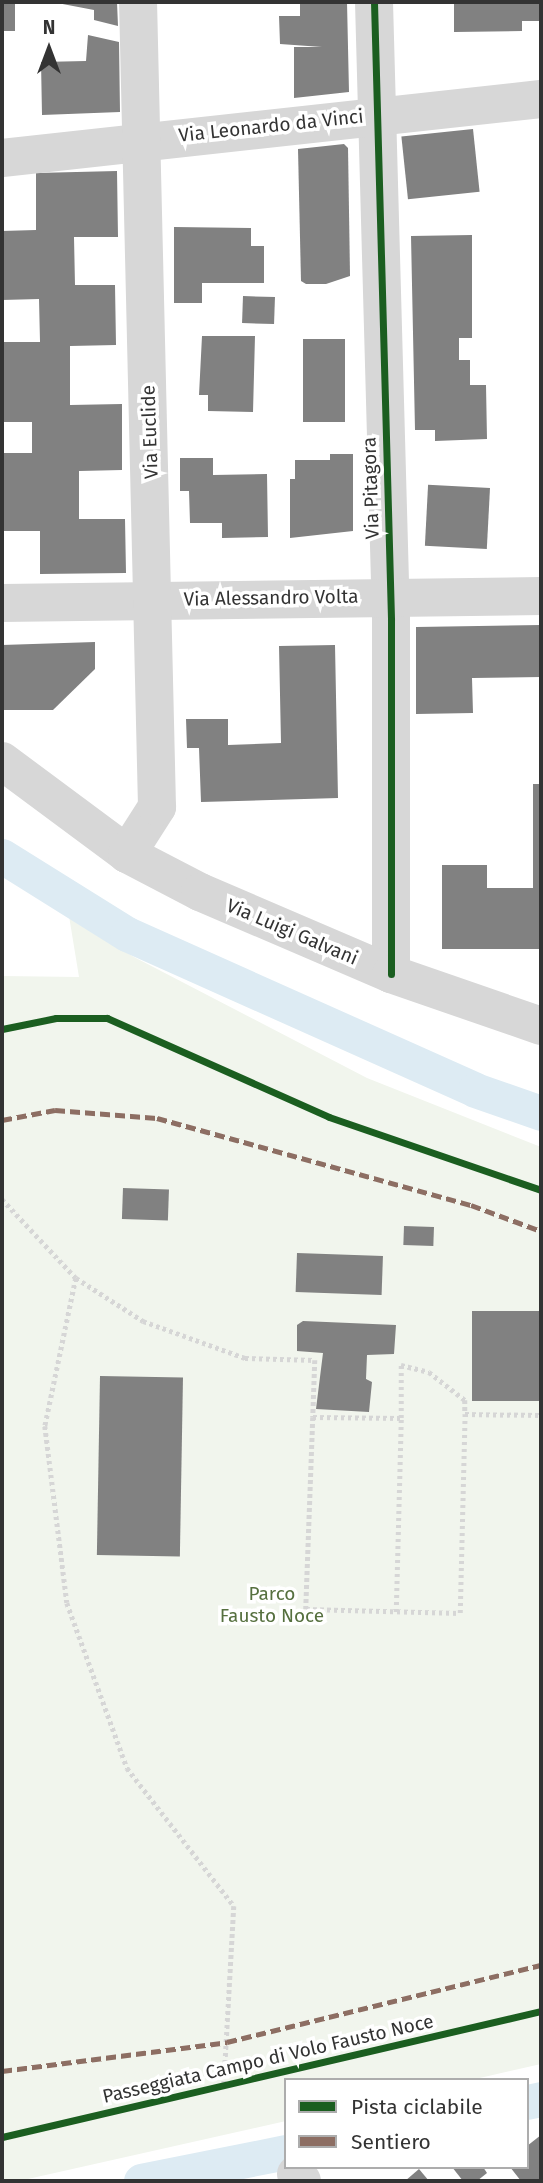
<!DOCTYPE html>
<html>
<head>
<meta charset="utf-8">
<style>
  body { margin:0 }
  #map { position:relative; width:543px; height:2183px; overflow:hidden; background:#fff; font-family:"Fira Sans",sans-serif }
  div>[style] { position:absolute }
  .green>* { inset:0; background:#f1f5ed }
  .canal>* { height:35px; margin:-17.5px; padding:0 17.5px; transform-origin:17.5px; border-radius:17.5px; background:#ddebf3 }
  .building>* { inset:0; background:#818181; transform-origin:0 0 }
  .path>* { height:4.5px; margin-top:-2.25px; transform-origin:0; background:repeating-linear-gradient(90deg,#d6d6d6 0 3.5px,transparent 0 7px) }
  .minor>* { height:38px; margin:-19px; padding:0 19px; transform-origin:19px; border-radius:19px; background:#d7d7d7 }
  .quiet>* { height:5px; margin-top:-2.5px; transform-origin:0; background:repeating-linear-gradient(90deg,#8d6e63 0 10px,transparent 0 15px) }
  .cycleway>* { height:7px; margin:-3.5px; padding:0 3.5px; transform-origin:3.5px; border-radius:3.5px; background:#1b5e20 }
  span { translate:-50% -50%; white-space:nowrap; text-align:center; line-height:1.15; -webkit-text-stroke:7px #fff; paint-order:stroke }
  .street-label { font-size:19px; color:#333 }
  .park-label { font-size:19px; color:#56703f }
  .frame { position:absolute; inset:0; border:4px solid #333; pointer-events:none }
  .legend { position:absolute; left:284px; top:2078px; width:245px; height:91px; box-sizing:border-box; background:#fff; border:2px solid #adadad; margin:0; padding:9px 12px; list-style:none; font-size:21px; color:#333 }
  .legend li { display:flex; align-items:center; gap:14px; height:35px }
  .legend b { width:35px; border:2px solid #adadad }
  .north { position:absolute; left:14px; top:14px; width:70px; height:70px; -webkit-text-stroke:5px #fff; paint-order:stroke; rotate:0deg; font-size:19px; font-weight:700; line-height:28px; text-align:center; color:#333 }
  .north::after { content:''; display:block; margin:auto; width:24px; height:32px; background:#333; clip-path:polygon(50% 0,100% 100%,50% 72%,0 100%) }
</style>
</head>
<body>
<div id="map">
  <div class="green">
    <div style="clip-path:polygon(69px 916px,134px 957px,367px 1078px,541px 1147px,541px 2064px,471px 2080px,286px 2080px,286px 2121px,19px 2181px,2px 2181px,2px 976px,79px 977px)"></div>
  </div>
  <div class="canal">
    <div style="left:2px;top:856px;width:147px;rotate:32deg"></div>
    <div style="left:127px;top:934px;width:381px;rotate:24.1deg"></div>
    <div style="left:475px;top:1090px;width:70px;rotate:19.2deg"></div>
    <div style="left:527px;top:2102px;width:14px;rotate:-12deg"></div>
    <div style="left:141px;top:2181px;width:148px;rotate:-11.3deg"></div>
  </div>
  <div class="building">
    <div style="left:2px;top:2px;width:13px;height:29px"></div>
    <div style="clip-path:polygon(52px 2px,117px 2px,118px 26px,94px 20px,94px 10px)"></div>
    <div style="clip-path:polygon(300px 2px,347px 2px,349px 92px,294px 98px,294px 47px,322px 47px,280px 44px,279px 16px,300px 16px)"></div>
    <div style="clip-path:polygon(454px 2px,541px 2px,541px 21px,522px 21px,522px 31px,454px 32px)"></div>
    <div style="clip-path:polygon(88px 35px,119px 42px,120px 112px,42px 115px,41px 62px,86px 61px)"></div>
    <div style="left:473px;top:129px;width:63px;height:72px;rotate:84deg"></div>
    <div style="clip-path:polygon(344px 144px,348px 148px,350px 276px,326px 284px,306px 284px,301px 281px,298px 149px)"></div>
    <div style="clip-path:polygon(117px 171px,118px 237px,74px 237px,75px 285px,115px 285px,116px 345px,70px 346px,70px 405px,122px 404px,122px 470px,79px 471px,79px 519px,125px 519px,126px 573px,40px 574px,40px 531px,2px 531px,2px 453px,32px 453px,32px 422px,2px 422px,2px 342px,40px 342px,39px 299px,2px 300px,2px 231px,36px 230px,36px 173px)"></div>
    <div style="clip-path:polygon(174px 227px,251px 228px,251px 246px,264px 246px,264px 283px,202px 283px,202px 303px,174px 303px)"></div>
    <div style="clip-path:polygon(472px 235px,472px 338px,459px 338px,459px 360px,470px 360px,470px 385px,486px 385px,487px 439px,435px 441px,435px 430px,415px 430px,411px 236px)"></div>
    <div style="left:243px;top:296px;width:32px;height:27px;rotate:2deg"></div>
    <div style="clip-path:polygon(202px 336px,255px 336px,253px 412px,208px 411px,208px 395px,199px 395px)"></div>
    <div style="left:303px;top:339px;width:42px;height:83px"></div>
    <div style="clip-path:polygon(330px 454px,353px 454px,353px 531px,290px 538px,290px 479px,295px 479px,295px 460px,330px 460px)"></div>
    <div style="clip-path:polygon(180px 458px,213px 458px,213px 475px,267px 474px,268px 537px,222px 538px,222px 523px,190px 523px,189px 491px,180px 491px)"></div>
    <div style="left:490px;top:488px;width:61px;height:62px;rotate:93deg"></div>
    <div style="clip-path:polygon(541px 625px,541px 677px,472px 678px,473px 713px,416px 714px,416px 627px)"></div>
    <div style="clip-path:polygon(95px 642px,95px 669px,53px 710px,2px 710px,2px 645px)"></div>
    <div style="clip-path:polygon(335px 645px,338px 798px,201px 802px,199px 748px,187px 748px,186px 719px,228px 719px,228px 745px,281px 743px,279px 646px)"></div>
    <div style="clip-path:polygon(533px 784px,541px 784px,541px 949px,442px 949px,442px 865px,487px 865px,487px 888px,533px 888px)"></div>
    <div style="left:123px;top:1188px;width:46px;height:31px;rotate:2deg"></div>
    <div style="left:404px;top:1226px;width:30px;height:19px;rotate:2deg"></div>
    <div style="left:297px;top:1253px;width:86px;height:39px;rotate:2deg"></div>
    <div style="left:472px;top:1311px;width:69px;height:90px"></div>
    <div style="clip-path:polygon(303px 1321px,396px 1325px,394px 1354px,367px 1355px,366px 1379px,372px 1382px,369px 1412px,316px 1409px,323px 1353px,297px 1351px,297px 1325px)"></div>
    <div style="left:100px;top:1376px;width:83px;height:179px;rotate:1deg"></div>
    <div style="clip-path:polygon(541px 2135px,541px 2181px,521px 2181px,510px 2167px,527px 2167px,527px 2146px)"></div>
    <div style="clip-path:polygon(452px 2167px,483px 2167px,487px 2173px,477px 2181px,463px 2181px)"></div>
    <div style="clip-path:polygon(419px 2169px,429px 2181px,405px 2181px)"></div>
  </div>
  <div class="path">
    <div style="left:2px;top:1199px;width:108px;rotate:46.9deg"></div>
    <div style="left:76px;top:1278px;width:80px;rotate:32.7deg"></div>
    <div style="left:143px;top:1321px;width:109px;rotate:19.9deg"></div>
    <div style="left:245px;top:1358px;width:70px;rotate:1.6deg"></div>
    <div style="left:315px;top:1360px;width:57px;rotate:92deg"></div>
    <div style="left:313px;top:1417px;width:88px;rotate:0.7deg"></div>
    <div style="left:401px;top:1418px;width:53px;rotate:-90deg"></div>
    <div style="left:401px;top:1365px;width:29px;rotate:14deg"></div>
    <div style="left:429px;top:1372px;width:46px;rotate:37.9deg"></div>
    <div style="left:465px;top:1400px;width:14px;rotate:90deg"></div>
    <div style="left:465px;top:1414px;width:76px;rotate:0.8deg"></div>
    <div style="left:76px;top:1278px;width:151px;rotate:101.8deg"></div>
    <div style="left:45px;top:1426px;width:178px;rotate:82.9deg"></div>
    <div style="left:67px;top:1603px;width:176px;rotate:70deg"></div>
    <div style="left:127px;top:1768px;width:175px;rotate:52.2deg"></div>
    <div style="left:234px;top:1906px;width:180px;rotate:93.2deg"></div>
    <div style="left:313px;top:1417px;width:192px;rotate:92.1deg"></div>
    <div style="left:306px;top:1609px;width:154px;rotate:1.5deg"></div>
    <div style="left:460px;top:1613px;width:199px;rotate:-88.6deg"></div>
    <div style="left:396px;top:1612px;width:194px;rotate:-88.5deg"></div>
  </div>
  <div class="minor">
    <div style="left:374px;top:2px;width:618px;rotate:88.42deg"></div>
    <div style="left:391px;top:620px;width:354px;rotate:90deg"></div>
    <div style="left:2px;top:158px;width:542px;rotate:-6.25deg"></div>
    <div style="left:2px;top:603px;width:539px;rotate:-0.74deg"></div>
    <div style="left:2px;top:761px;width:156px;rotate:36.6deg"></div>
    <div style="left:127px;top:854px;width:82px;rotate:27.5deg"></div>
    <div style="left:200px;top:892px;width:208px;rotate:23.2deg"></div>
    <div style="left:391px;top:974px;width:159px;rotate:19.1deg"></div>
    <div style="left:127px;top:854px;width:56px;rotate:-57.4deg"></div>
    <div style="left:157px;top:807px;width:805px;rotate:-91.35deg"></div>
    <div style="left:296px;top:2174px;width:9px;rotate:49deg"></div>
  </div>
  <div class="quiet">
    <div style="left:2px;top:1120px;width:54px;rotate:-10.7deg"></div>
    <div style="left:55px;top:1110px;width:102px;rotate:4.5deg"></div>
    <div style="left:157px;top:1118px;width:326px;rotate:15.5deg"></div>
    <div style="left:471px;top:1205px;width:75px;rotate:20.4deg"></div>
    <div style="left:2px;top:2071px;width:227px;rotate:-7.3deg"></div>
    <div style="left:227px;top:2042px;width:323px;rotate:-13.8deg"></div>
  </div>
  <div class="cycleway">
    <div style="left:374px;top:2px;width:618px;rotate:88.42deg"></div>
    <div style="left:391px;top:620px;width:354px;rotate:90deg"></div>
    <div style="left:2px;top:1029px;width:55px;rotate:-11.5deg"></div>
    <div style="left:56px;top:1018px;width:51px"></div>
    <div style="left:107px;top:1018px;width:243px;rotate:24deg"></div>
    <div style="left:329px;top:1117px;width:224px;rotate:19deg"></div>
    <div style="left:2px;top:2137px;width:554px;rotate:-13.16deg"></div>
  </div>
  <div class="street-label">
    <span style="left:271px;top:126px;rotate:-6deg">Via Leonardo da Vinci</span>
    <span style="left:150px;top:432px;rotate:-92deg">Via Euclide</span>
    <span style="left:371px;top:488px;rotate:-92deg">Via Pitagora</span>
    <span style="left:271px;top:598px;rotate:-1deg">Via Alessandro Volta</span>
    <span style="left:292px;top:932px;rotate:23deg">Via Luigi Galvani</span>
    <span style="left:268px;top:2059px;rotate:-13deg">Passeggiata Campo di Volo Fausto Noce</span>
  </div>
  <div class="park-label">
    <span style="left:272px;top:1605px">Parco<br>Fausto Noce</span>
  </div>
  <div class="frame"></div>
  <ul class="legend">
  <li><b style="height:9px;background:#1b5e20"></b>Pista ciclabile</li>
  <li><b style="height:9px;background:#8d6e63"></b>Sentiero</li>
  </ul>
  <div class="north">N</div>
</div>
</body>
</html>
